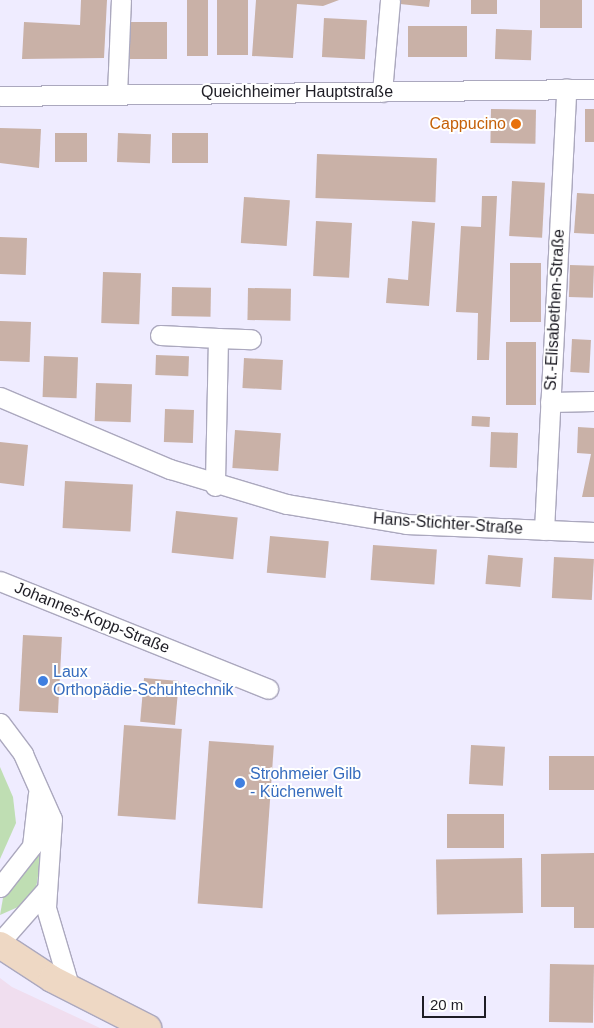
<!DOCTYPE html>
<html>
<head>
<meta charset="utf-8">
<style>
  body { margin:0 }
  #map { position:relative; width:594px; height:1028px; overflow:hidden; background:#efecff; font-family:Helvetica,sans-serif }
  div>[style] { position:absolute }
  .commercial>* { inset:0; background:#f0deef }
  .green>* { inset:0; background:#bfdeb3 }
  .building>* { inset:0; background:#c9b1a7; transform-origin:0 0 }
  .roads { filter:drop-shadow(1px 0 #aba8be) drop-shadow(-1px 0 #aba8be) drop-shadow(0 1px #aba8be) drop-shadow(0 -1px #aba8be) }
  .street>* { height:19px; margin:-9.5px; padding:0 9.5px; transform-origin:9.5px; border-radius:9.5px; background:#fff }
  .secondary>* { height:26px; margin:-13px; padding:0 13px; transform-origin:13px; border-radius:13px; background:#eed8c4 }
  .dots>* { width:14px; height:14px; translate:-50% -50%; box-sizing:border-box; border:2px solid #fff; border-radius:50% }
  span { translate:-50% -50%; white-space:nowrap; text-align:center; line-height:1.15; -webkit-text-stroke:4px #fff; paint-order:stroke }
  .street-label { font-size:16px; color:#1e1d25 }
  .food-label { font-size:16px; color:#c56008 }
  .right { translate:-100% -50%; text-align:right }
  .shop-label { font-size:16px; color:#366cbe }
  .left { translate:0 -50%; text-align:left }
  .scale { position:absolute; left:422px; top:996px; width:64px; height:22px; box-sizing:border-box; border:2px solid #1e1d25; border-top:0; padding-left:6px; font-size:15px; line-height:18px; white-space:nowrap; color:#1e1d25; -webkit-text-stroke:4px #fff; paint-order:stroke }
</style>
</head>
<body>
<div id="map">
  <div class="commercial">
    <div style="clip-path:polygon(0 978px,12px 987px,100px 1028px,0 1028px)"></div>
  </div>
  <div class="green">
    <div style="clip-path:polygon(0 767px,13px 797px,16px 823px,0 859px)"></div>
    <div style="clip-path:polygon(42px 853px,36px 888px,27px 903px,0 915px,3px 898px,36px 854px)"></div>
  </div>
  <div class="building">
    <div style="clip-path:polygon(81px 0,107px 0,104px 58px,22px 59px,24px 22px,80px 25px)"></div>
    <div style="left:187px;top:0;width:21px;height:56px"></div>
    <div style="left:217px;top:0;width:31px;height:55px"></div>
    <div style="clip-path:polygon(256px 0,339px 0,323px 6px,297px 4px,293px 58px,252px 56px)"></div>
    <div style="clip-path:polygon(400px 0,430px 0,429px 7px,400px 4px)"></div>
    <div style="left:471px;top:0;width:26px;height:14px"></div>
    <div style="left:540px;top:0;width:42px;height:28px"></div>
    <div style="left:324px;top:18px;width:43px;height:39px;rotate:3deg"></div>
    <div style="left:130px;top:22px;width:37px;height:37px"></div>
    <div style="left:408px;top:26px;width:59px;height:31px"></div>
    <div style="left:496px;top:29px;width:36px;height:30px;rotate:2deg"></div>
    <div style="left:491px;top:109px;width:45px;height:34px;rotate:1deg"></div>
    <div style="left:585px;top:109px;width:9px;height:33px"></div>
    <div style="clip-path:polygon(0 128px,41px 129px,39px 168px,0 163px)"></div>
    <div style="left:55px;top:133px;width:32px;height:29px"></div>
    <div style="left:118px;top:133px;width:33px;height:29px;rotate:2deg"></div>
    <div style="left:172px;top:133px;width:36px;height:30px"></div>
    <div style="left:317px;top:154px;width:120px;height:44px;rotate:2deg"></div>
    <div style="left:512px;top:181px;width:33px;height:55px;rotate:3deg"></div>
    <div style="clip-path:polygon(577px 193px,594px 194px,594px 234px,574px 233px)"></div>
    <div style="clip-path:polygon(482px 196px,497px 196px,489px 360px,477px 360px,478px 313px,456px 312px,461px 226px,481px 227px)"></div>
    <div style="left:244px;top:197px;width:46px;height:46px;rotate:4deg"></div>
    <div style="left:316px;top:221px;width:36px;height:55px;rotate:3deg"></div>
    <div style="clip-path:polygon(412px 221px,435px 223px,429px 306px,386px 303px,388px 278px,408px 280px)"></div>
    <div style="left:0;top:237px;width:27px;height:37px;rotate:2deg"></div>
    <div style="left:510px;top:263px;width:31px;height:59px"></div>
    <div style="left:570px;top:265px;width:24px;height:32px;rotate:2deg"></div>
    <div style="left:103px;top:272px;width:38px;height:51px;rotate:2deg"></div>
    <div style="left:172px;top:287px;width:39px;height:29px;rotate:1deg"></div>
    <div style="left:248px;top:288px;width:43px;height:32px;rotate:1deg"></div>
    <div style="left:0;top:321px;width:31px;height:40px;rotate:2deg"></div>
    <div style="left:572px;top:339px;width:19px;height:33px;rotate:3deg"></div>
    <div style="left:506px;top:342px;width:30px;height:63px"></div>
    <div style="left:156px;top:355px;width:33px;height:20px;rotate:2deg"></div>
    <div style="left:44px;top:356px;width:34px;height:41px;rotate:2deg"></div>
    <div style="left:244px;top:358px;width:39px;height:30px;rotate:3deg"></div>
    <div style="left:96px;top:383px;width:36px;height:38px;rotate:2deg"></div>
    <div style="left:165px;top:409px;width:29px;height:33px;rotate:2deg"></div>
    <div style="left:472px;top:416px;width:18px;height:10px;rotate:3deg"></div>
    <div style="clip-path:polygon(578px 427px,594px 428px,594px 497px,582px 497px,591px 454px,577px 453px)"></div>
    <div style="left:235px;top:430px;width:46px;height:38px;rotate:4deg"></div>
    <div style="left:491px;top:432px;width:27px;height:35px;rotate:2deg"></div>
    <div style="clip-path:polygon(0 442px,28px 445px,24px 486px,0 483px)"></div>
    <div style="left:65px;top:481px;width:68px;height:47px;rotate:3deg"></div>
    <div style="left:176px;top:511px;width:62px;height:42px;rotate:6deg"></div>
    <div style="left:270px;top:536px;width:59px;height:37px;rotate:5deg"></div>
    <div style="left:373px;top:545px;width:64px;height:35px;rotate:4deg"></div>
    <div style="left:488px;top:555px;width:35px;height:29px;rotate:5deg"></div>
    <div style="left:554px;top:557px;width:40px;height:41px;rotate:3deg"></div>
    <div style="left:23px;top:635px;width:39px;height:76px;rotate:3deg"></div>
    <div style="left:144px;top:678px;width:35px;height:44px;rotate:5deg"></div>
    <div style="left:124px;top:725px;width:58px;height:91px;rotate:4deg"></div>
    <div style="left:209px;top:741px;width:65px;height:163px;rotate:4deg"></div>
    <div style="left:471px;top:745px;width:34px;height:39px;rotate:3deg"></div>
    <div style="left:549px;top:756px;width:45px;height:34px"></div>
    <div style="left:447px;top:814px;width:57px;height:34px"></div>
    <div style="clip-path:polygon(594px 853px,594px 928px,574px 928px,574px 907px,541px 907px,541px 854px)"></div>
    <div style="left:522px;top:858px;width:55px;height:86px;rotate:89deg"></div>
    <div style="left:550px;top:964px;width:44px;height:58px;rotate:1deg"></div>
  </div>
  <div class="roads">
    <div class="street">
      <div style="left:382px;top:92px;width:92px;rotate:-85deg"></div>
      <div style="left:117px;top:94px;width:94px;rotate:-87.6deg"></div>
      <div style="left:0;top:96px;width:594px;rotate:-0.68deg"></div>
      <div style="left:160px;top:335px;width:58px;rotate:3deg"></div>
      <div style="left:218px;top:338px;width:148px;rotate:91.2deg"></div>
      <div style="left:218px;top:338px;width:33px;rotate:2deg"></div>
      <div style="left:0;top:397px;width:185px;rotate:23deg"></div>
      <div style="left:170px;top:469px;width:122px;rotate:16.7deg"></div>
      <div style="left:287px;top:504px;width:121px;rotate:9.5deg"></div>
      <div style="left:406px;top:524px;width:188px;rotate:2.4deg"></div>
      <div style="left:550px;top:402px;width:44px;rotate:-1.3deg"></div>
      <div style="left:544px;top:530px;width:442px;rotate:-87.1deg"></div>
      <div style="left:0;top:581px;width:289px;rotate:21.9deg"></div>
      <div style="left:0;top:723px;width:39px;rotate:53deg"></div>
      <div style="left:23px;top:754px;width:71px;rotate:66deg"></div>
      <div style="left:52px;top:819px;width:89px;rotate:93.9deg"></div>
      <div style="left:46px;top:908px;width:84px;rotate:73.5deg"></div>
      <div style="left:0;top:887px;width:52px;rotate:-52deg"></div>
      <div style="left:32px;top:846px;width:53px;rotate:-83.5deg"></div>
      <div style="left:0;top:942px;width:68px;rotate:-48.6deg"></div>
    </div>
    <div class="secondary">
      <div style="left:0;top:945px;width:62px;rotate:33.2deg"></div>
      <div style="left:52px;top:979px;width:108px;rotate:27deg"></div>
    </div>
  </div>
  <div class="dots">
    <div style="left:516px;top:124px;background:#e8710a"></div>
    <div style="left:43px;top:681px;background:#3f7fe0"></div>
    <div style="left:240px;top:783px;background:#3f7fe0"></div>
  </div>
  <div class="street-label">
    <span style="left:297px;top:92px">Queichheimer Hauptstraße</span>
    <span style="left:555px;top:310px;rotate:-87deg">St.-Elisabethen-Straße</span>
    <span style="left:448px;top:524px;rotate:4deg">Hans-Stichter-Straße</span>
    <span style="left:92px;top:618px;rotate:22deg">Johannes-Kopp-Straße</span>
  </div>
  <div class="food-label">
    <span class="right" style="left:506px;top:124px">Cappucino</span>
  </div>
  <div class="shop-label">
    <span class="left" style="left:53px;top:681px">Laux<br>Orthopädie-Schuhtechnik</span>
    <span class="left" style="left:250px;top:783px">Strohmeier Gilb<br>- Küchenwelt</span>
  </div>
  <div class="scale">20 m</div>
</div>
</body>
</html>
